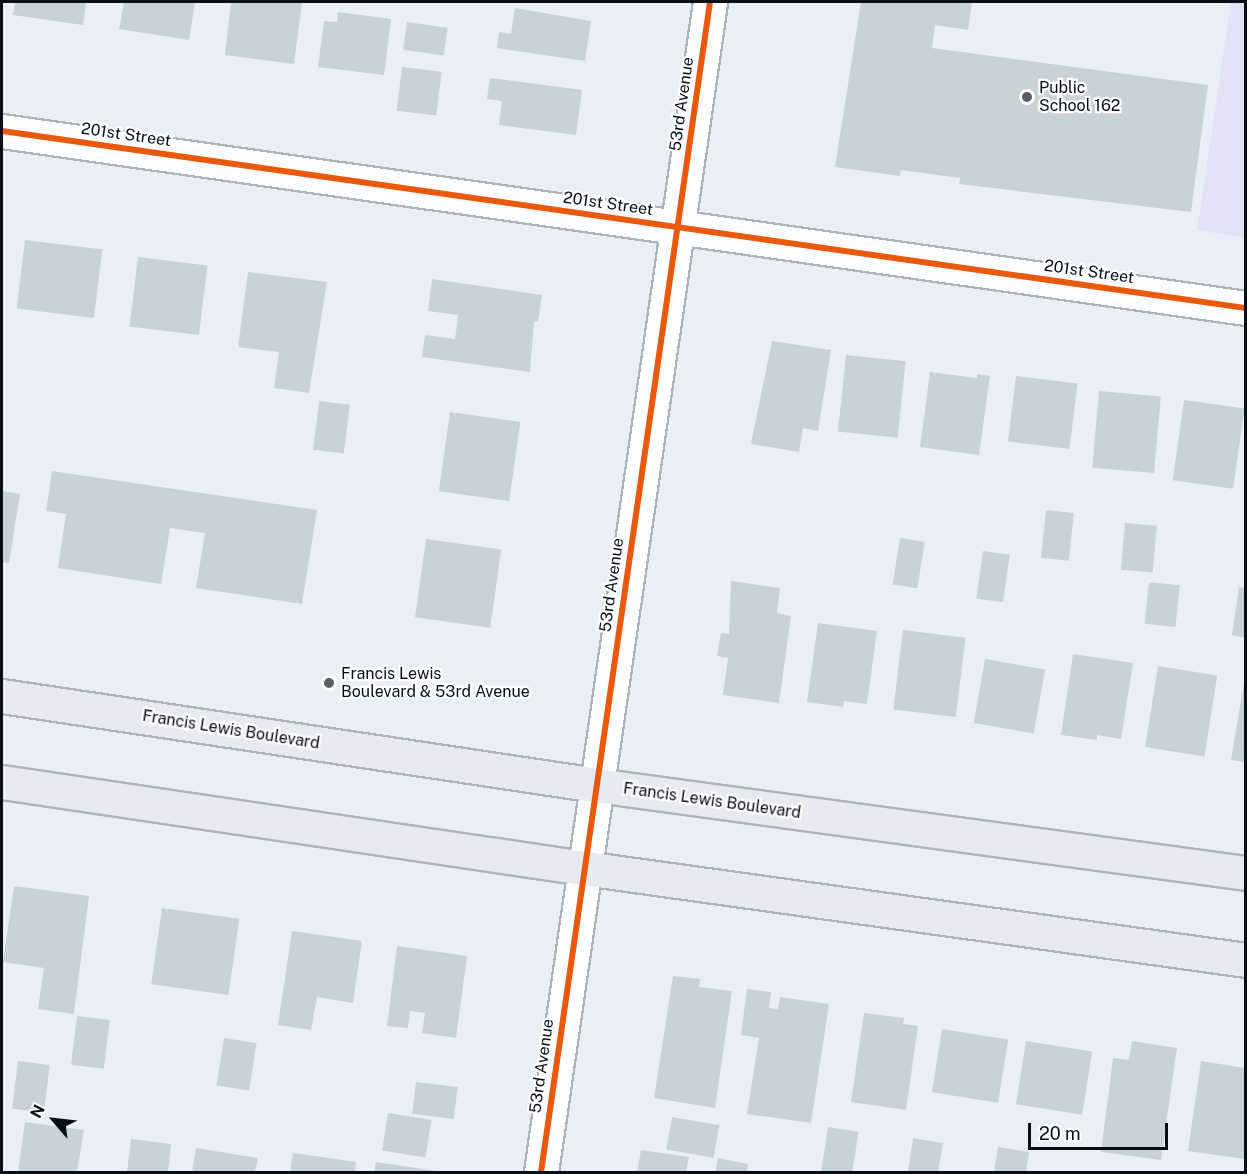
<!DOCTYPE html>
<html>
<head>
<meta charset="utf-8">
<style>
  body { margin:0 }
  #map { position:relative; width:1247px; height:1174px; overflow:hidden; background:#e7f0f7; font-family:"Public Sans",sans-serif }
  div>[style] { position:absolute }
  .green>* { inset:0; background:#e3e3f7 }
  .building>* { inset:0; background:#c8d3d8; transform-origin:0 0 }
  .roads { filter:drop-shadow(2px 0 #abb4ba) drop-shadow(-2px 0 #abb4ba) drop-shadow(0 2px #abb4ba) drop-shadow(0 -2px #abb4ba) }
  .minor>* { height:33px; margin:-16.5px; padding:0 16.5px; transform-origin:16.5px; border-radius:16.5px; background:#fbfdfe }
  .major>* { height:33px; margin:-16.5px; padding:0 16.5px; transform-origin:16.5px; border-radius:16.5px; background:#e7ebf1 }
  .cycleway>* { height:6px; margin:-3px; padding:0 3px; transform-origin:3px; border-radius:3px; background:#e8590c }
  .dots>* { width:16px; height:16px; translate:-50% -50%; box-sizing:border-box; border:3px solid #fff; border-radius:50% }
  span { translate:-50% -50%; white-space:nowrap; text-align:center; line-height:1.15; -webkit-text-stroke:4.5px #fff; paint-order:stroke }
  .poi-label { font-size:16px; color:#060f16 }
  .left { translate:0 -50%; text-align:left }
  .street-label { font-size:16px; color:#060f16 }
  .frame { position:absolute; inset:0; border:3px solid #060f16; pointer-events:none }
  .north { position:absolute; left:24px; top:1090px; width:60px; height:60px; -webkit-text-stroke:4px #fff; paint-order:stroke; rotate:298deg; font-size:16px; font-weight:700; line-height:24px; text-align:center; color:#060f16 }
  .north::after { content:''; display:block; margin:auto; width:21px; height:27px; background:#060f16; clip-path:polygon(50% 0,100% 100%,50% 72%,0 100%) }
  .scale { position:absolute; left:1028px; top:1123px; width:140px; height:27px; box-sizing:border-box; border:3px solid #060f16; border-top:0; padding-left:8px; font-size:18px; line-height:21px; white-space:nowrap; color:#060f16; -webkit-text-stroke:4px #fff; paint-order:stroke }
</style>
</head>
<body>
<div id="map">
  <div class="green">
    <div style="clip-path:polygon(1231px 2px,1245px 2px,1245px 238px,1197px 230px)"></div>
  </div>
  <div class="building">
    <div style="clip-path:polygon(15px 2px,86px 2px,83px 25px,13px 15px)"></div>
    <div style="clip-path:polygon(124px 2px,195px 2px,189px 40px,119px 29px)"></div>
    <div style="clip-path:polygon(231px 2px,302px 2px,294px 64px,225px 55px)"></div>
    <div style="clip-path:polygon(861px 2px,972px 2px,968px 30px,935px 25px,932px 48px,1208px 85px,1191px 212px,959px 184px,960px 178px,901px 170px,900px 176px,835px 167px)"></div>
    <div style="clip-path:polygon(515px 8px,591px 21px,585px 61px,497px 48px,499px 32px,511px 34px)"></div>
    <div style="clip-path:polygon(338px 12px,391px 19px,384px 75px,318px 67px,324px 21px,337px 22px)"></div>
    <div style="left:407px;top:22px;width:41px;height:28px;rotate:8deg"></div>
    <div style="left:402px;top:67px;width:40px;height:44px;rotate:7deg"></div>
    <div style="clip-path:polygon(490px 78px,582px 90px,576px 135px,499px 125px,502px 101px,487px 99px)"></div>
    <div style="left:25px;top:240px;width:78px;height:69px;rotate:7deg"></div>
    <div style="left:138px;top:257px;width:70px;height:70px;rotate:7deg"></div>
    <div style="clip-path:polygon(248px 272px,327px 282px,309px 393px,274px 388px,279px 352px,238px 347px)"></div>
    <div style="clip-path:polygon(432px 279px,542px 295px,538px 322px,534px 322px,530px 372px,422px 357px,425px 335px,455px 339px,457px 325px,458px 315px,428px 311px)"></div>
    <div style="clip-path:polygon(772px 341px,831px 350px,818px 431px,803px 428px,799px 452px,751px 444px)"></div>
    <div style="left:846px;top:355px;width:60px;height:77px;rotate:6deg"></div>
    <div style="clip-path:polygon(930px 372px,977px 378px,977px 374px,990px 376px,979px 455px,920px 447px)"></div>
    <div style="left:1016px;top:376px;width:62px;height:66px;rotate:7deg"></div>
    <div style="left:1099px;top:391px;width:62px;height:77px;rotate:5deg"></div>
    <div style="left:1184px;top:400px;width:61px;height:81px;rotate:8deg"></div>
    <div style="left:319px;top:401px;width:31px;height:49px;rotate:7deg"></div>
    <div style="left:450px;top:412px;width:71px;height:80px;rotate:8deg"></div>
    <div style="clip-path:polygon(52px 471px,317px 510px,302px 604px,196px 588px,205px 533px,170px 528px,161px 584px,58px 568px,66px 514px,46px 511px)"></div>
    <div style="clip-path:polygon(2px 491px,20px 494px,9px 563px,2px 562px)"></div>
    <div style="left:1046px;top:510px;width:28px;height:48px;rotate:6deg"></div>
    <div style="left:1125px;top:523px;width:32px;height:47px;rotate:5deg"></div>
    <div style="left:900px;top:538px;width:25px;height:47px;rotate:9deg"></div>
    <div style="left:426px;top:539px;width:76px;height:79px;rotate:8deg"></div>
    <div style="left:983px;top:551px;width:27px;height:48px;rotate:8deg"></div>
    <div style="clip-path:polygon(731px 581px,780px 588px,777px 613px,791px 616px,779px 703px,723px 695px,728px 658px,717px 656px,721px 633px,729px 634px)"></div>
    <div style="left:1149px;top:582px;width:31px;height:42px;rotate:6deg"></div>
    <div style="clip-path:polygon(1239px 587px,1245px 588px,1245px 638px,1232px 635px)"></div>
    <div style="clip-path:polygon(818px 623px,877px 631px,867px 704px,844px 701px,843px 707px,807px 702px)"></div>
    <div style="left:903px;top:630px;width:63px;height:80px;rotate:7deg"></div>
    <div style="clip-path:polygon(1073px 654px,1133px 663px,1121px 739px,1097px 735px,1097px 740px,1061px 735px)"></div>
    <div style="left:985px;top:659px;width:61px;height:65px;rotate:10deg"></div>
    <div style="left:1158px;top:666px;width:60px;height:82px;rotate:9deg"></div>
    <div style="clip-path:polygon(1244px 683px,1245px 683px,1245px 762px,1231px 760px)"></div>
    <div style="clip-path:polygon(14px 886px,89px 896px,74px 1014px,38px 1009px,44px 968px,3px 962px)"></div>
    <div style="left:162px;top:908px;width:78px;height:77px;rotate:8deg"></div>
    <div style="clip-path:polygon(292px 931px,362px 941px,353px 1003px,317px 997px,311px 1030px,278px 1025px)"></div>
    <div style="clip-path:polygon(397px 946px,467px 956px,456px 1038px,422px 1033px,425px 1013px,410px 1011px,408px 1028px,387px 1026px)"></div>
    <div style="clip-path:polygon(673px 976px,700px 979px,699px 987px,732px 991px,715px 1108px,654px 1098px)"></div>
    <div style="clip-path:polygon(747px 989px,771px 992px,769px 1008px,778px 1009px,780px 997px,829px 1004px,811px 1123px,747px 1114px,759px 1038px,741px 1035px)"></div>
    <div style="clip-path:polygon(864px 1013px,904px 1018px,903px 1024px,918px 1026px,906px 1110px,851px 1102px)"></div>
    <div style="left:77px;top:1016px;width:33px;height:49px;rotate:7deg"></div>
    <div style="left:942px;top:1029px;width:67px;height:64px;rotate:9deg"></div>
    <div style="left:224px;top:1038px;width:33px;height:48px;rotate:9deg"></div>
    <div style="left:1026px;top:1041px;width:67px;height:64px;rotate:9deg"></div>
    <div style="clip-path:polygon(1132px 1041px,1177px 1048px,1161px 1160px,1101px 1152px,1113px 1058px,1129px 1060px)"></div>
    <div style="left:18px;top:1061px;width:32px;height:48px;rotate:7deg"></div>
    <div style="clip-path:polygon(1201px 1061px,1245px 1068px,1244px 1159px,1188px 1151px)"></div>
    <div style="left:416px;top:1082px;width:42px;height:32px;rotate:7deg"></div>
    <div style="left:388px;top:1113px;width:44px;height:38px;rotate:9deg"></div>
    <div style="left:672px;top:1117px;width:48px;height:33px;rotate:10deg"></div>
    <div style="clip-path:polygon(25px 1122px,84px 1130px,77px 1172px,18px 1172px)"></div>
    <div style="left:828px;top:1127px;width:31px;height:44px;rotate:9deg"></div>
    <div style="clip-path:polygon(913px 1138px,943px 1143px,938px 1172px,908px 1172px)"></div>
    <div style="clip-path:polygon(131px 1139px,171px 1144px,168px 1172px,127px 1172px)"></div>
    <div style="clip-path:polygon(998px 1147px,1029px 1152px,1026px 1172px,994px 1172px)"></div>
    <div style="clip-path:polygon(196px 1148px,258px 1158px,255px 1172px,192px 1172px)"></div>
    <div style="clip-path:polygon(641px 1150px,689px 1157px,686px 1172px,637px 1172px)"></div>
    <div style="clip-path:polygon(293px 1153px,356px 1162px,355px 1172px,290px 1172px)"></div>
    <div style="clip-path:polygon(718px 1158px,748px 1164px,747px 1172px,715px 1172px)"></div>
    <div style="clip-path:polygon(376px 1162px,437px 1171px,437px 1172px,374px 1172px)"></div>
  </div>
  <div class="roads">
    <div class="minor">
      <div style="left:2px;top:131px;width:1257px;rotate:8.1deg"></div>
      <div style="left:541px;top:1172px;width:1182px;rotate:-81.78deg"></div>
    </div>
    <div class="major">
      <div style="left:2px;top:696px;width:601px;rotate:8.52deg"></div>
      <div style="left:596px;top:785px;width:656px;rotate:7.71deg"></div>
      <div style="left:2px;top:782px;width:588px;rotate:8.41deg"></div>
      <div style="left:584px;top:868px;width:668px;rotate:7.91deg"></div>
    </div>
  </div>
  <div class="cycleway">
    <div style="left:2px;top:131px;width:1257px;rotate:8.1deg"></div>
    <div style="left:541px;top:1172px;width:1182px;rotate:-81.78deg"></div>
  </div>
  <div class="dots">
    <div style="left:1027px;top:97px;background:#555e65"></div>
    <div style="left:329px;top:683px;background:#555e65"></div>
  </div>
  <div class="poi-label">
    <span class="left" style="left:1039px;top:97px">Public<br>School 162</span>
    <span class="left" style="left:341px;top:683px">Francis Lewis<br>Boulevard &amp; 53rd Avenue</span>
  </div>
  <div class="street-label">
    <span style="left:682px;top:104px;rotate:-82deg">53rd Avenue</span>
    <span style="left:126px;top:135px;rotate:8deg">201st Street</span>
    <span style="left:608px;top:204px;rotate:8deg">201st Street</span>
    <span style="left:1089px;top:272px;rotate:8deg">201st Street</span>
    <span style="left:612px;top:585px;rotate:-82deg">53rd Avenue</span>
    <span style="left:231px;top:730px;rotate:9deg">Francis Lewis Boulevard</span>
    <span style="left:712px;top:801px;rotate:8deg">Francis Lewis Boulevard</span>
    <span style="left:542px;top:1066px;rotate:-82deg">53rd Avenue</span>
  </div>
  <div class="frame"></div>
  <div class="north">N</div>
  <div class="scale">20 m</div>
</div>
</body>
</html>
